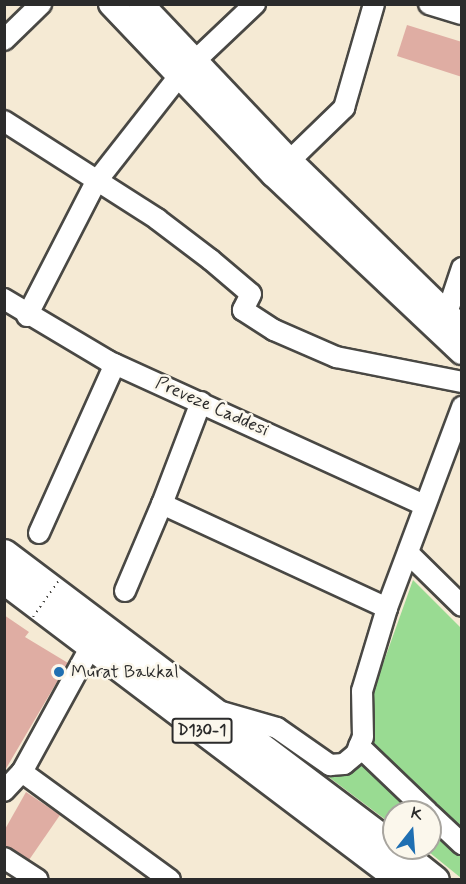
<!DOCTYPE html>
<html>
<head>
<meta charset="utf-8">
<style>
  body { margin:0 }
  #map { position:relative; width:466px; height:884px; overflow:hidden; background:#f5ead4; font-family:Mynerve,sans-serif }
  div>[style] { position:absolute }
  .green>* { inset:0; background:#99db92 }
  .building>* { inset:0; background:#dfada3 }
  .roads { filter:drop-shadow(2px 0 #494844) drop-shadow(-2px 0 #494844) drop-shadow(0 2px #494844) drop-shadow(0 -2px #494844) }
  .minor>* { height:20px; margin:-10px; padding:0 10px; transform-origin:10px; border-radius:10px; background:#fff }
  .major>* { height:24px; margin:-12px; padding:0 12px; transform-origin:12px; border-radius:12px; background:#fff }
  .highway>* { height:27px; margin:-13.5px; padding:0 13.5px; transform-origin:13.5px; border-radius:13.5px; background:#fff }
  .path-bridge>* { height:2px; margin-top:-1px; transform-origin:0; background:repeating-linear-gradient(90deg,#494844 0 1.5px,transparent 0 6px) }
  .dots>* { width:16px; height:16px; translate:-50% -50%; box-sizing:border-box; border:3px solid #fbf7ec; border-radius:50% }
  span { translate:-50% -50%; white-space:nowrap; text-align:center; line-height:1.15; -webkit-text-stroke:5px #fbf7ec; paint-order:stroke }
  .shield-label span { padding:2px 4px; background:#fbf7ec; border:2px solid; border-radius:4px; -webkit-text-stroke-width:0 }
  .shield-label { font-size:16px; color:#2b2b2b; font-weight:700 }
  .street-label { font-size:18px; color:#2b2b2b }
  .poi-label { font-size:18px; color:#2b2b2b }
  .left { translate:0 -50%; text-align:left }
  .frame { position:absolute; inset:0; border:6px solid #2b2b2b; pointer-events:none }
  .north { position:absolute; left:382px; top:800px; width:60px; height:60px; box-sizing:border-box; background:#fbf7ec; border:2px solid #a8a59f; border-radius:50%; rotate:17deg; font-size:16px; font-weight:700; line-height:24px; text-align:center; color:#2b2b2b }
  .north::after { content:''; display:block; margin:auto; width:21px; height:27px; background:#1f6fb2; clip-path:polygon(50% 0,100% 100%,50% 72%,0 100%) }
</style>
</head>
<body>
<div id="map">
  <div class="green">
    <div style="clip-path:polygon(413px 580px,461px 628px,461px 831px,373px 747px,374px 689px)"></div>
    <div style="clip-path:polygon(366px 757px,422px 812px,394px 812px,394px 826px,310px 763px,333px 774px,355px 769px)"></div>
    <div style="clip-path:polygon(430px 819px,461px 850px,461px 878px,424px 848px,430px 848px)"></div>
  </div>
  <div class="building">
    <div style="clip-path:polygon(407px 25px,462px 42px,462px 77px,397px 56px)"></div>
    <div style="clip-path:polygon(4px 615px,29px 632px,25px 637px,68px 663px,4px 772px)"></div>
    <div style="clip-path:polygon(26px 792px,60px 815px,29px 860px,4px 846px,4px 831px)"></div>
  </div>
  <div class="roads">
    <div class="minor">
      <div style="left:429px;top:4px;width:34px;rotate:17deg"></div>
      <div style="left:4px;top:40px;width:52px;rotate:-44.2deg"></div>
      <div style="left:4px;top:121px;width:182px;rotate:32.6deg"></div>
      <div style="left:157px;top:219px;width:68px;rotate:37.2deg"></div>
      <div style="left:211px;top:260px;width:52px;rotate:40.4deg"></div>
      <div style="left:251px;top:294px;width:18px;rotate:117deg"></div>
      <div style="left:243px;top:310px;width:37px;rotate:33deg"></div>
      <div style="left:274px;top:330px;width:68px;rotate:23.5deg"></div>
      <div style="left:336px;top:357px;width:128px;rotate:11.2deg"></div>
      <div style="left:279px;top:171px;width:91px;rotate:-44.1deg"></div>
      <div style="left:344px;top:108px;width:108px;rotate:-73.9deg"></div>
      <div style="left:4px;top:299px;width:121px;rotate:30.8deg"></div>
      <div style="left:108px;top:361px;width:347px;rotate:24.5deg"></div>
      <div style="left:27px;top:316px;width:151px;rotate:-62.8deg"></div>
      <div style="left:96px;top:182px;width:135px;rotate:-51.9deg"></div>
      <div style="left:179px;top:76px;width:105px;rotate:-43.5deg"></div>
      <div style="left:443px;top:325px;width:60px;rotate:-71.6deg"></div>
      <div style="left:201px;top:402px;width:109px;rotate:110.9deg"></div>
      <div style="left:162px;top:504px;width:248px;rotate:24.8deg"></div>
      <div style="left:39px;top:533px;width:185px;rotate:-65.8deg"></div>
      <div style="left:409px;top:554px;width:74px;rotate:44.5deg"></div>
      <div style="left:125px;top:591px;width:95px;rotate:-67deg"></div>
      <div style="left:222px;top:712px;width:57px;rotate:16.2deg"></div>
      <div style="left:277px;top:728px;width:65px;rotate:34.9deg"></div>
      <div style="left:330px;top:765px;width:14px;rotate:-4deg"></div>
      <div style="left:344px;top:764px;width:16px;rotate:-40deg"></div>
      <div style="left:356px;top:754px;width:18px;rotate:-68deg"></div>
      <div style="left:363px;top:737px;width:46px;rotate:-91.2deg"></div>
      <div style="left:362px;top:691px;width:87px;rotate:-73.2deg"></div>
      <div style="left:387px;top:608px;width:215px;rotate:-69.5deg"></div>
      <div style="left:359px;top:746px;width:95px;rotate:43.7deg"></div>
      <div style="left:22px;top:772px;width:183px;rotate:36.1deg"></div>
      <div style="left:4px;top:791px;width:26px;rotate:-47deg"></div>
      <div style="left:22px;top:772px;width:144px;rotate:-61.3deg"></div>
      <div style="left:430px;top:814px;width:44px;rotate:43.2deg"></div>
      <div style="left:4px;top:858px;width:40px;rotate:32.9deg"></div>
    </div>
    <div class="major">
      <div style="left:111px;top:4px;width:236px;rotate:46.4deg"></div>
      <div style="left:274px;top:175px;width:258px;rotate:43.3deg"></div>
      <div style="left:141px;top:4px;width:215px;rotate:46.5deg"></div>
      <div style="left:289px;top:160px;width:236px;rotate:44.3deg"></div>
    </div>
    <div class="highway">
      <div style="left:4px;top:553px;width:488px;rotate:37deg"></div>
      <div style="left:4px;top:580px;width:497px;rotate:37.1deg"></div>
      <div style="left:395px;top:848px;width:51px;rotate:38.7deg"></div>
    </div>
  </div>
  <div class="path-bridge">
    <div style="left:33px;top:617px;width:50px;rotate:-54.7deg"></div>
  </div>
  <div class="dots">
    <div style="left:59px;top:672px;background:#1f6fb2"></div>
  </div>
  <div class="shield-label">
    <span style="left:202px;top:731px">D130-1</span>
  </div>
  <div class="street-label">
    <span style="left:212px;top:407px;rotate:24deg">Preveze Caddesi</span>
  </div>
  <div class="poi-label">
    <span class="left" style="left:71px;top:672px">Murat Bakkal</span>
  </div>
  <div class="frame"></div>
  <div class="north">K</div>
</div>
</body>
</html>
